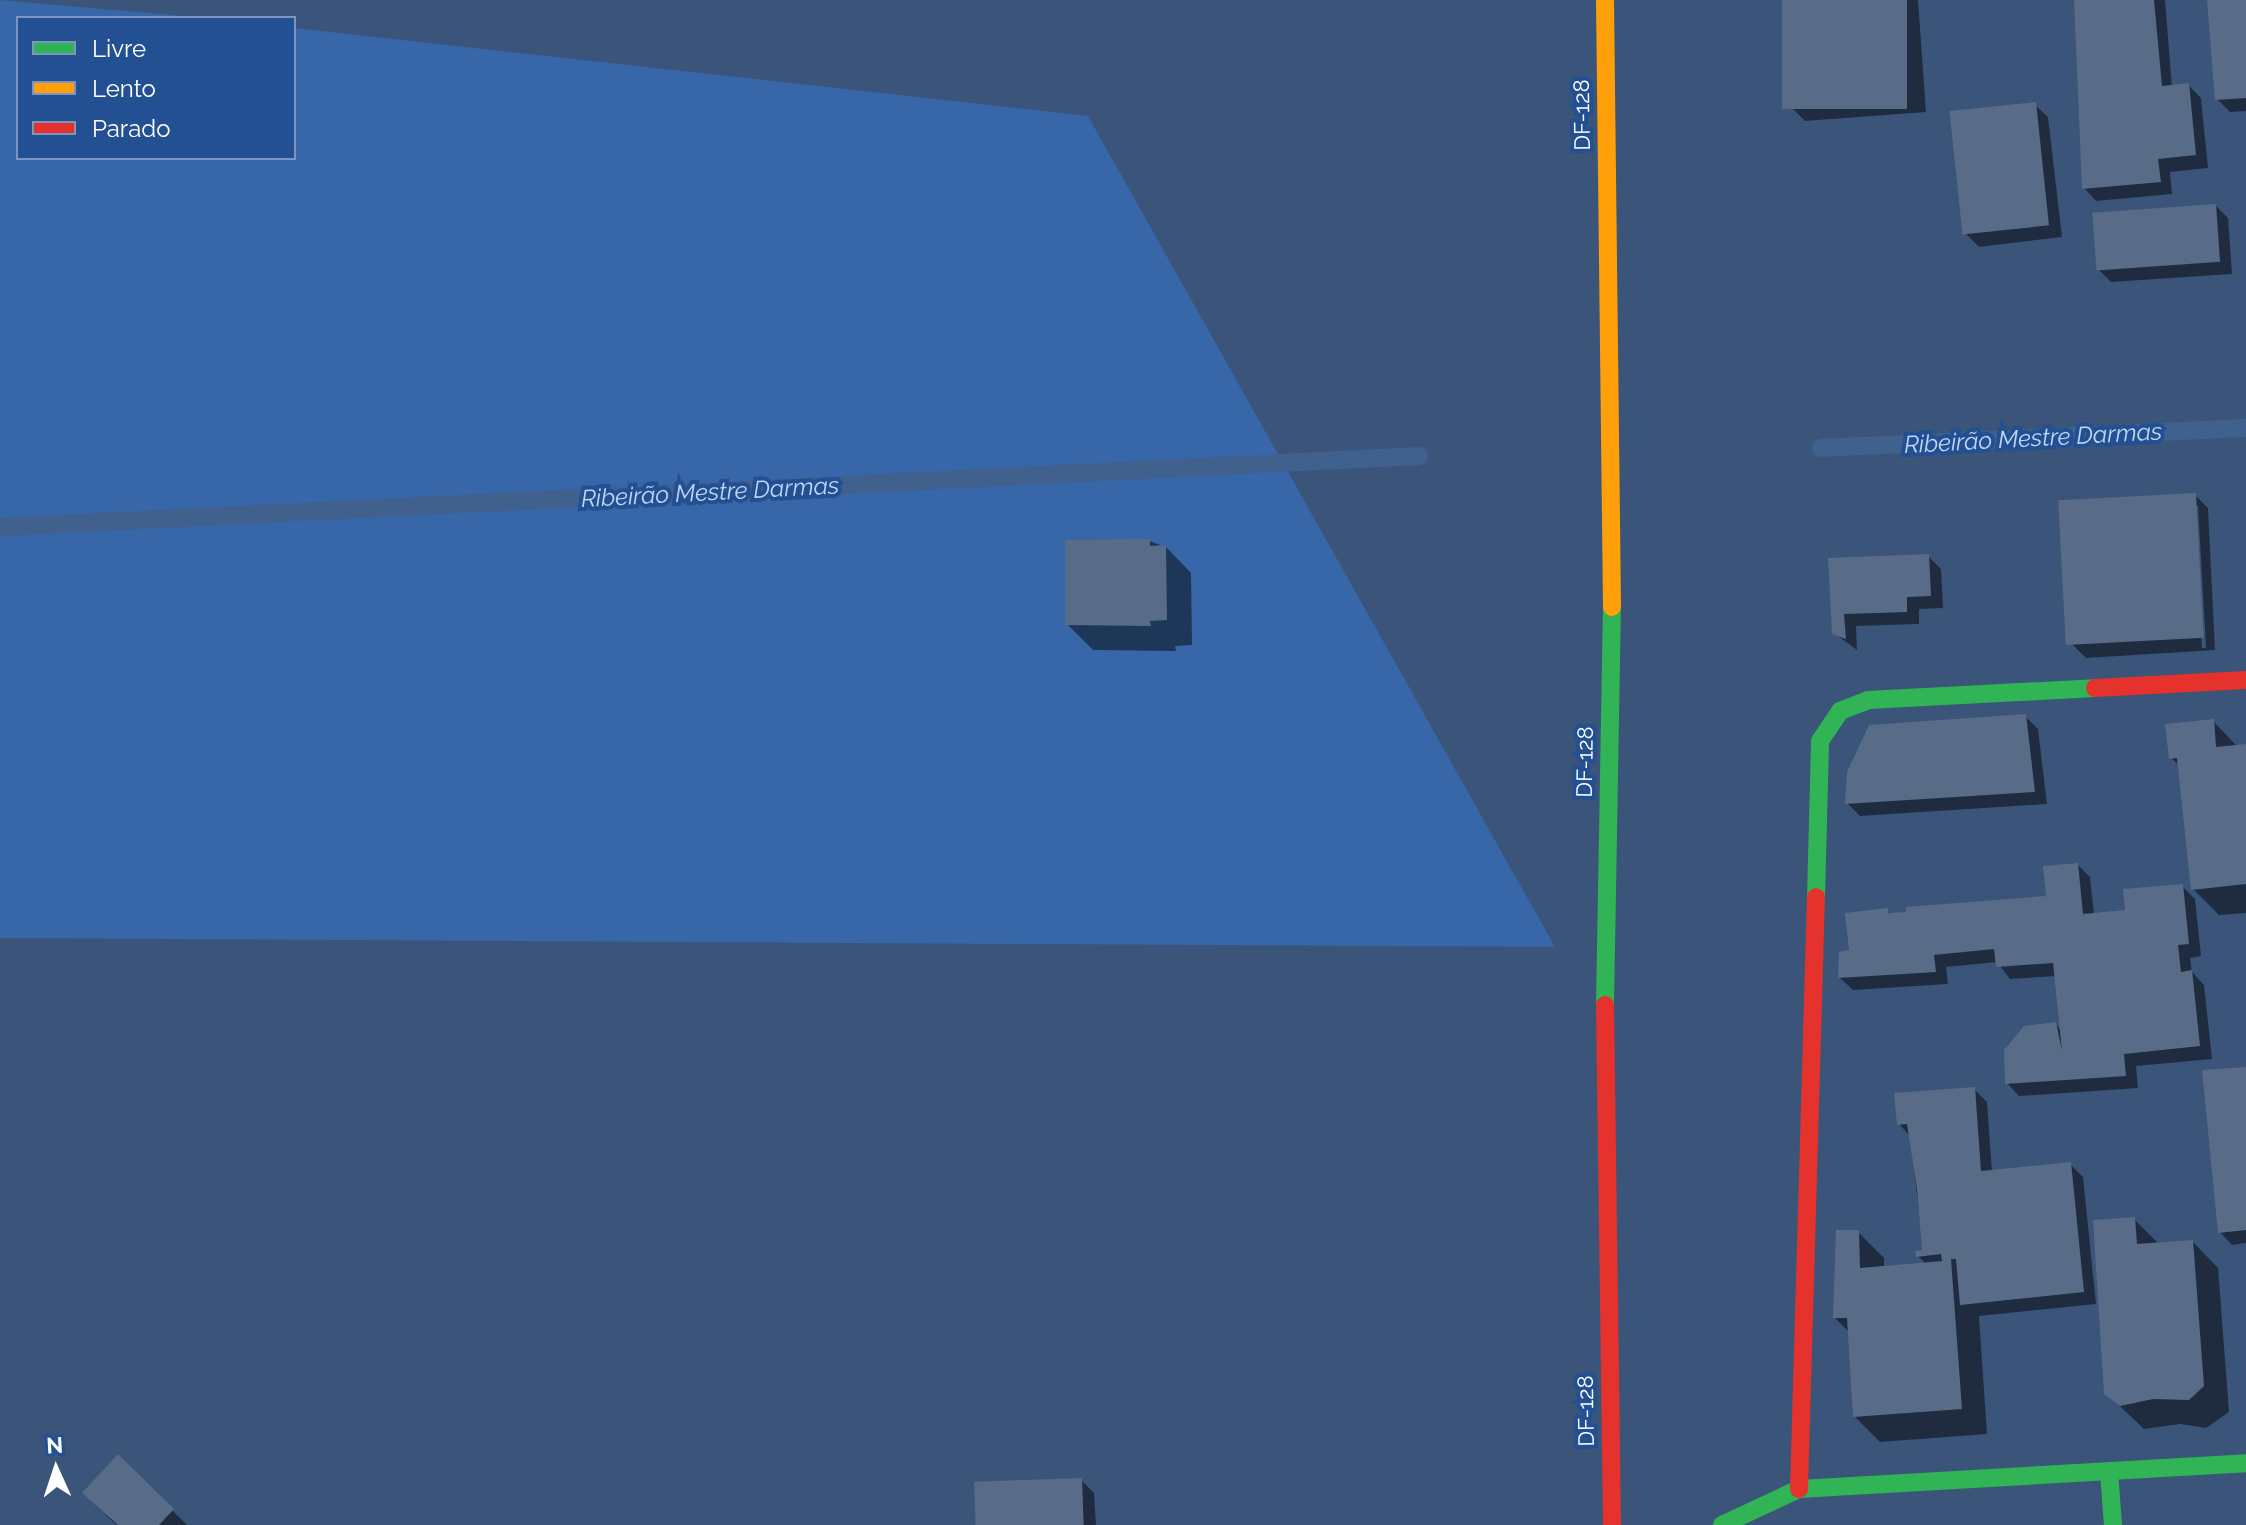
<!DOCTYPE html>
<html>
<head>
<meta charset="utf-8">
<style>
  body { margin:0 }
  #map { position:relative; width:2246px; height:1525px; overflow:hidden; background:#3b5479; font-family:Raleway,sans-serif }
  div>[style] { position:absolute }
  .green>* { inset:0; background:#3767a8 }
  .shadow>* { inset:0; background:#0007 }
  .stream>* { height:18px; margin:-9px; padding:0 9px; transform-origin:9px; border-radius:9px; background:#40608e }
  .building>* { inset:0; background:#586c88; transform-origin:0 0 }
  .fast>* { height:18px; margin:-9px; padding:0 9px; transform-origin:9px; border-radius:9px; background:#30b455 }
  .slow>* { height:18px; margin:-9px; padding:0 9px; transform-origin:9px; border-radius:9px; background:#ff9f0a }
  .jam>* { height:18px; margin:-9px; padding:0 9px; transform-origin:9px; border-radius:9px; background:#e5322d }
  span { translate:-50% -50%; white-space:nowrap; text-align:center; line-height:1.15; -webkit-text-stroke:8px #225092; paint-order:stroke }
  .street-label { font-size:22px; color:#fff }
  .water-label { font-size:24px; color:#c0d6f4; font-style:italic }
  .legend { position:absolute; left:16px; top:16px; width:280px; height:144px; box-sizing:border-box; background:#225092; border:2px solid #7a96be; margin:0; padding:10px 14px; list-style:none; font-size:24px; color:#fff }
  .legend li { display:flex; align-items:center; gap:16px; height:40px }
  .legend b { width:40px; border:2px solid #7a96be }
  .north { position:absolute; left:16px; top:1429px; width:80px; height:80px; -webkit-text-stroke:6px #225092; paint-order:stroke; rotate:357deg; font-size:22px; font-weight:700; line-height:32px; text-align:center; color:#fff }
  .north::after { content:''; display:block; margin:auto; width:28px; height:36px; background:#fff; clip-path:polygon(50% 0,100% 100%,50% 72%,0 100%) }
</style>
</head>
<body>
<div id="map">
  <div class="green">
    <div style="clip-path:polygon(0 0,206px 18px,18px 18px,18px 158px,294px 158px,294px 28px,1088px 116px,1555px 947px,0 938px)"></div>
  </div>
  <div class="shadow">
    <div style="clip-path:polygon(1784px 0,1918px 0,1926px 112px,1805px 121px,1792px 108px)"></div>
    <div style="clip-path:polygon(2078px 0,2165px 0,2172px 87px,2188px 85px,2201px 98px,2208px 168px,2170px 172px,2172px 194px,2096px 201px,2084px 188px)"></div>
    <div style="clip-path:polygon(2209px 0,2246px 0,2246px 111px,2230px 112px,2217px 99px)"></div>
    <div style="clip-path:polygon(2035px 105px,2048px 117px,2062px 237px,1979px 247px,1966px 234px)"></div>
    <div style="clip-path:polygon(2216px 206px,2228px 218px,2232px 274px,2111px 282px,2098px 269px)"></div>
    <div style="clip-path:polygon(evenodd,2195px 495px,2208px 508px,2215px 650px,2086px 658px,2073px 645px,2195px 495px,2194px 506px,2198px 506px,2206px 648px,2202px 648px,2194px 506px)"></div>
    <div style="clip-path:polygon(1149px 541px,1166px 547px,1191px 573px,1192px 645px,1175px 646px,1176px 651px,1093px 650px,1067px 624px)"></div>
    <div style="clip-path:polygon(1928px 556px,1941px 569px,1943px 608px,1919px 609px,1919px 624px,1856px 626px,1857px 650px,1834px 633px,1830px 560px)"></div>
    <div style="clip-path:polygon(2025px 716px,2038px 729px,2047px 804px,1860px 816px,1847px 803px)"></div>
    <div style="clip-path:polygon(2213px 721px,2238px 747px,2246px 746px,2246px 913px,2219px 915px,2193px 889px,2180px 766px,2171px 758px)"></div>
    <div style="clip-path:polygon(2078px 865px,2090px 877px,2094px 915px,2128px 912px,2182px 886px,2195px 899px,2201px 956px,2190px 958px,2192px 972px,2204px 985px,2212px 1059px,2136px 1066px,2138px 1088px,2019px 1096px,2007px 1083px,2055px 1024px,2062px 1031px,2056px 976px,2010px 979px,1997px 962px,1946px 967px,1948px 984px,1853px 990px,1840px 978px,1851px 952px,1888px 910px,1892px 915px,2049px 898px)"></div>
    <div style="clip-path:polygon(2246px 1069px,2246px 1243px,2232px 1245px,2220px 1232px)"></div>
    <div style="clip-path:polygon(1974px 1089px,1987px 1102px,1992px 1172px,2070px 1164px,2083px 1177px,2096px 1304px,1979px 1316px,1987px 1434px,1880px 1442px,1854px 1416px,1850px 1333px,1835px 1318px,1858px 1232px,1884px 1258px,1884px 1268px,1926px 1264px,1918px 1256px,1924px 1252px,1910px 1136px,1899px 1124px)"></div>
    <div style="clip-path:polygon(2134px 1219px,2160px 1245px,2193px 1242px,2218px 1268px,2229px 1412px,2206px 1428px,2180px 1424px,2144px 1429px,2106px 1393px)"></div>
    <div style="clip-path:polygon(118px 1457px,187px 1525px,117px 1525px,110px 1519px,84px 1493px)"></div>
    <div style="clip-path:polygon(1082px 1481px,1094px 1493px,1096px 1525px,978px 1525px)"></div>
  </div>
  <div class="stream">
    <div style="left:1821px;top:448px;width:425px;rotate:-2.7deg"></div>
    <div style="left:0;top:527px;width:1421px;rotate:-2.86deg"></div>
  </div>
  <div class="building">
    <div style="left:1782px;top:0;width:125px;height:109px"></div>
    <div style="clip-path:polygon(2074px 0,2154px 0,2162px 86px,2189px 83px,2196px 155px,2158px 159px,2161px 182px,2082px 189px)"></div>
    <div style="clip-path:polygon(2207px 0,2246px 0,2246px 98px,2215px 100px)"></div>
    <div style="left:2036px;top:102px;width:124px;height:87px;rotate:84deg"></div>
    <div style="left:2216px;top:204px;width:58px;height:124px;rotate:86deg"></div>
    <div style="left:2196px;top:493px;width:145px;height:138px;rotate:87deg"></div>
    <div style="clip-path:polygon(1150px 539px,1150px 546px,1166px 545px,1167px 620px,1150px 621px,1151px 626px,1065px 625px,1065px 540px)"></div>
    <div style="clip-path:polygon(1929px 554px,1931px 596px,1907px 597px,1907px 612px,1844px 614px,1846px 639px,1832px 634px,1828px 558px)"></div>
    <div style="clip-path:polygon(2026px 714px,2035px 792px,1845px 804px,1847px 772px,1869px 725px)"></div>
    <div style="clip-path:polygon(2214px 719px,2216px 747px,2246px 744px,2246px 884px,2191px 890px,2177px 758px,2169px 759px,2165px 724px)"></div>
    <div style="clip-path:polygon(2078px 863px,2083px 914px,2125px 910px,2123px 889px,2183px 884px,2189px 944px,2178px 945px,2181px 972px,2192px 970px,2200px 1046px,2124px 1054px,2126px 1076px,2005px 1084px,2004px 1050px,2024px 1026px,2056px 1022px,2062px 1051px,2053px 963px,1996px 967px,1994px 949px,1934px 955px,1936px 972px,1838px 978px,1839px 952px,1849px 950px,1845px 913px,1888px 908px,1889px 913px,1906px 912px,1906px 907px,2046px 896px,2043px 866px)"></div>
    <div style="clip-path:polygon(2246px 1067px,2246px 1230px,2218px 1233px,2202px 1070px)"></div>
    <div style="clip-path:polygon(1975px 1087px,1981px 1171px,2071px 1162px,2084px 1292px,1960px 1305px,1956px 1259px,1951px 1259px,1962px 1409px,1853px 1417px,1847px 1318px,1833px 1318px,1836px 1230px,1859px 1230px,1860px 1268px,1942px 1261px,1941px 1254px,1916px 1257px,1915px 1251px,1922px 1250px,1917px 1189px,1907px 1124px,1897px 1125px,1894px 1093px)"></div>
    <div style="clip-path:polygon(2135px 1217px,2137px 1244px,2193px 1240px,2204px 1386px,2189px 1400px,2153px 1399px,2120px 1406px,2104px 1394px,2093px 1220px)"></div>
    <div style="clip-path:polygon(118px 1454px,174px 1509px,159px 1525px,118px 1525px,82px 1493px)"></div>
    <div style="left:1082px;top:1478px;width:47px;height:108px;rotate:88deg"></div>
  </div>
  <div class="fast">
    <div style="left:1816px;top:897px;width:156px;rotate:-88.5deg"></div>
    <div style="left:1820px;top:741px;width:36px;rotate:-56deg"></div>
    <div style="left:1840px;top:711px;width:30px;rotate:-21deg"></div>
    <div style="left:1868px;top:700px;width:227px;rotate:-3deg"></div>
    <div style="left:1605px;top:1005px;width:398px;rotate:-89deg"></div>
    <div style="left:2109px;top:1471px;width:54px;rotate:85.8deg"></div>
    <div style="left:1722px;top:1525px;width:85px;rotate:-25.1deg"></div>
    <div style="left:1799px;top:1489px;width:448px;rotate:-3.3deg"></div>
  </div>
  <div class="slow">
    <div style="left:1605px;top:0;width:607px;rotate:89.34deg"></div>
  </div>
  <div class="jam">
    <div style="left:2095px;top:688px;width:151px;rotate:-3deg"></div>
    <div style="left:1605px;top:1005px;width:520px;rotate:89.23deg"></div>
    <div style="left:1799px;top:1489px;width:592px;rotate:-88.36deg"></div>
  </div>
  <div class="street-label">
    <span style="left:1582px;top:115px;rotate:-91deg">DF-128</span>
    <span style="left:1585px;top:762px;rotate:-89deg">DF-128</span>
    <span style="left:1586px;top:1411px;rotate:-91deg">DF-128</span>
  </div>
  <div class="water-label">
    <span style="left:2033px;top:438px;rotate:-3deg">Ribeirão Mestre Darmas</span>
    <span style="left:710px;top:492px;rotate:-3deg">Ribeirão Mestre Darmas</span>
  </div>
  <ul class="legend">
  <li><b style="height:10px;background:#30b455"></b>Livre</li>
  <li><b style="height:10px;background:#ff9f0a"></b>Lento</li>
  <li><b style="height:10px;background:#e5322d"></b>Parado</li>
  </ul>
  <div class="north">N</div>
</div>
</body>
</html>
